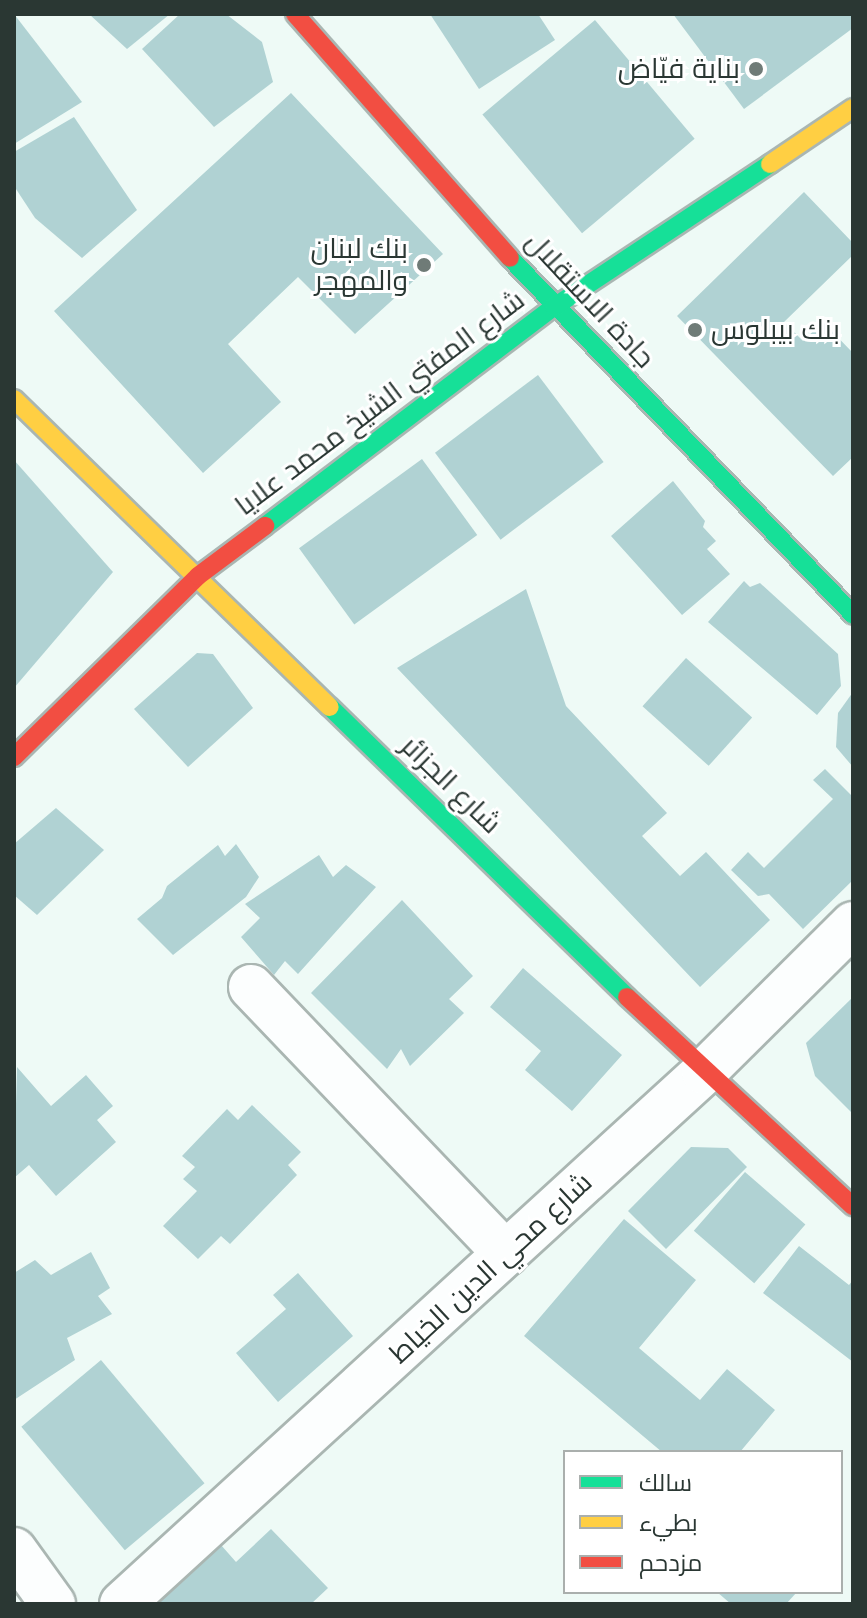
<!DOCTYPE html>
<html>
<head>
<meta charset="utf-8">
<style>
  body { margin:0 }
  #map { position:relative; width:867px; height:1618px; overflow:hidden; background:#eefaf6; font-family:Arial,Cairo,sans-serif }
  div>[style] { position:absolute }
  .building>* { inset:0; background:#b0d2d3; transform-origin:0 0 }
  .roads { filter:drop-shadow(2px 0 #aab6b2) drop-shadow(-2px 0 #aab6b2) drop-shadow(0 2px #aab6b2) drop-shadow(0 -2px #aab6b2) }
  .street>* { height:44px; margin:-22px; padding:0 22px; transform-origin:22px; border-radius:22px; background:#fcfefe }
  .fast>* { height:18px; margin:-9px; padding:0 9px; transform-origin:9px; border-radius:9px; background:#16e098 }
  .slow>* { height:18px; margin:-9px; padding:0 9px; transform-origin:9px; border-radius:9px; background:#ffcf43 }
  .jam>* { height:18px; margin:-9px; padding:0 9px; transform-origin:9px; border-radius:9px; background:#f24e42 }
  .dots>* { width:22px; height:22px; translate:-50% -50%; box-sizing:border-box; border:4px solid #fff; border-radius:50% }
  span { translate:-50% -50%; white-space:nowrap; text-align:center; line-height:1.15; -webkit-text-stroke:6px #fff; paint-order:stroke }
  .poi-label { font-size:28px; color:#2a3733 }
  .right { translate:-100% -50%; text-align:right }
  .left { translate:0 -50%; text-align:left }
  .street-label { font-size:28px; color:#2a3733 }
  .frame { position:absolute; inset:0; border:16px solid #2a3733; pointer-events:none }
  .legend { position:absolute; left:563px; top:1450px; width:280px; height:144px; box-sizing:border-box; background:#fff; border:2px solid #aaafad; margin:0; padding:10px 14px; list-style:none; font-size:24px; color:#2a3733 }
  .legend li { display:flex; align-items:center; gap:16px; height:40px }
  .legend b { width:40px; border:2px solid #aaafad }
</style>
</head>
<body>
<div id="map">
  <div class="building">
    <div style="clip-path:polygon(14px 14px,82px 102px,14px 144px)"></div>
    <div style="clip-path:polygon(89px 14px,170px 14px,127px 49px)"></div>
    <div style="clip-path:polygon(180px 14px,226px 14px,262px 42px,273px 82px,214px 127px,142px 49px)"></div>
    <div style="clip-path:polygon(430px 14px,538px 14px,555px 40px,479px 89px)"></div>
    <div style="clip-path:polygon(673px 14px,853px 14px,853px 28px,744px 109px)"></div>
    <div style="left:595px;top:20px;width:155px;height:147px;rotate:50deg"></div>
    <div style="clip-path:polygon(291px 93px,443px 254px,355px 334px,298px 277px,228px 344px,281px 402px,203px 473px,54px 311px)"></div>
    <div style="clip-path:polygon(74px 117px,137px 210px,82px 258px,35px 218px,14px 186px,14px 152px)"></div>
    <div style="clip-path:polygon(804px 192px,853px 243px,853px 255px,784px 322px,803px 341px,823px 322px,853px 353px,853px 457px,833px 476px,677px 316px)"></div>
    <div style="left:538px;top:375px;width:109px;height:129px;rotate:53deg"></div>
    <div style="left:422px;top:459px;width:94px;height:152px;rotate:54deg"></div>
    <div style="clip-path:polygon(14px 460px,113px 572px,14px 688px)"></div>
    <div style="clip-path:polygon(673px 481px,705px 521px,703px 527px,716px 541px,707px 549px,730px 574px,682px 615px,611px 536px)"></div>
    <div style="clip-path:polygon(744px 581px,750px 587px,760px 583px,838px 654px,841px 686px,817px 715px,708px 622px)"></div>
    <div style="clip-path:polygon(526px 589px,566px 706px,667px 813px,642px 836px,680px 876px,706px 852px,770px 920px,700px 987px,397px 668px)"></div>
    <div style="clip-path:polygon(197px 653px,213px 654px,253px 708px,188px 767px,134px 709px)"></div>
    <div style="left:686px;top:658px;width:89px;height:65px;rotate:42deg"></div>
    <div style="clip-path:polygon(853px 692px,853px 767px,836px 747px,838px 713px)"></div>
    <div style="clip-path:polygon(825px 769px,853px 797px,853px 880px,803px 929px,769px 894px,758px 896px,731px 870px,748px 852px,764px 868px,833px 799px,813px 780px)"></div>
    <div style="clip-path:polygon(56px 808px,104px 850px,37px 915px,14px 895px,14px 844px)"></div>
    <div style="clip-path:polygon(236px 844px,259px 877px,246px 897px,173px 955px,137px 919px,162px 898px,167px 886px,218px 845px,225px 856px)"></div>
    <div style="clip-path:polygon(319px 855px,333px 877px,346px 865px,376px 887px,298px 974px,285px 961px,274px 975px,241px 937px,260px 918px,245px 904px)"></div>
    <div style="clip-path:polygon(402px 900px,473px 976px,449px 999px,464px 1013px,410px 1066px,401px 1049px,387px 1069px,311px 993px)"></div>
    <div style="clip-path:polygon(523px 968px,622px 1055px,572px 1111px,525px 1070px,541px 1051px,490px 1007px)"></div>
    <div style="clip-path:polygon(853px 997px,853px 1114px,815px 1076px,806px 1043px)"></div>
    <div style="clip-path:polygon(17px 1067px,51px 1106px,86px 1075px,113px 1106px,97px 1120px,116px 1142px,56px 1196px,29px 1165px,14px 1178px)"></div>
    <div style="clip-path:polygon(252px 1105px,301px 1152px,288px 1165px,297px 1175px,230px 1244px,221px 1236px,198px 1259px,163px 1226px,197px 1191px,183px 1179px,195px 1167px,182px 1156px,227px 1109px,238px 1120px)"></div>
    <div style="clip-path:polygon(691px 1147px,728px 1148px,747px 1167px,666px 1249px,628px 1211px)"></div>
    <div style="left:745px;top:1172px;width:80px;height:78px;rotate:41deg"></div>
    <div style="clip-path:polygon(624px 1219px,696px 1280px,639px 1348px,700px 1400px,727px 1369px,775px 1410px,740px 1452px,662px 1452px,524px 1336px)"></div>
    <div style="clip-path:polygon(799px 1246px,849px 1285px,853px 1280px,853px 1362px,763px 1293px)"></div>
    <div style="clip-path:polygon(91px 1252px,110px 1288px,98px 1296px,112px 1314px,67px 1338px,75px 1360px,14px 1400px,14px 1273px,35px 1260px,51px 1275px)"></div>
    <div style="clip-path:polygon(298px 1273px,353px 1336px,278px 1402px,236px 1353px,286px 1309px,273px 1295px)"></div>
    <div style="left:101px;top:1360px;width:161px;height:104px;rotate:50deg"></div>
    <div style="clip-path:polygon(271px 1529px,328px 1588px,311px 1604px,157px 1604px,221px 1545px,236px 1562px)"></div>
    <div style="clip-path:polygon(717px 1592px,797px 1592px,786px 1604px,731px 1604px)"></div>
  </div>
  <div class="roads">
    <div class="street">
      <div style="left:251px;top:987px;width:369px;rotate:46.3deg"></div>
      <div style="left:14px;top:1550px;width:67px;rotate:54.2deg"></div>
      <div style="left:122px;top:1604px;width:789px;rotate:-42.43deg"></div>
      <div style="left:704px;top:1072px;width:210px;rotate:-44.8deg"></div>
    </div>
    <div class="fast">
      <div style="left:510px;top:258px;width:495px;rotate:46.1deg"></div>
      <div style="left:265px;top:526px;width:363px;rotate:-37.2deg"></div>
      <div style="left:554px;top:307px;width:259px;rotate:-33.5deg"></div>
      <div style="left:330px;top:707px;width:415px;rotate:44.3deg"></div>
    </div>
    <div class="slow">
      <div style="left:770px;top:164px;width:100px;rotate:-34deg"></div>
      <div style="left:14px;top:399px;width:441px;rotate:44.3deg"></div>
    </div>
    <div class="jam">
      <div style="left:295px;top:14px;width:325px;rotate:48.6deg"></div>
      <div style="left:14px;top:757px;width:258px;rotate:-44.5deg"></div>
      <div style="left:198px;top:576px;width:84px;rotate:-36.7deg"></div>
      <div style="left:627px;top:997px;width:308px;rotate:42.8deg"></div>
    </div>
  </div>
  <div class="dots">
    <div style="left:756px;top:69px;background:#6f7b77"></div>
    <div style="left:424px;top:265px;background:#6f7b77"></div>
    <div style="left:695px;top:330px;background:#6f7b77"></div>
  </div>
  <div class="poi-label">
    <span class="right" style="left:740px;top:69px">بناية فيّاض</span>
    <span class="right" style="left:408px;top:265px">بنك لبنان<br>والمهجر</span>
    <span class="left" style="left:711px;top:330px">بنك بيبلوس</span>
  </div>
  <div class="street-label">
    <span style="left:590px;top:300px;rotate:47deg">جادة الاستقلال</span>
    <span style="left:380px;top:403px;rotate:-37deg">شارع المفتي الشيخ محمد علايا</span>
    <span style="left:451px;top:785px;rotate:44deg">شارع الجزائر</span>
    <span style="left:491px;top:1268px;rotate:-43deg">شارع محي الدين الخياط</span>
  </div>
  <div class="frame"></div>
  <ul class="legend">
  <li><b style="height:10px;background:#16e098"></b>سالك</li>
  <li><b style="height:10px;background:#ffcf43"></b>بطيء</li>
  <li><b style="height:10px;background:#f24e42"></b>مزدحم</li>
  </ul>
</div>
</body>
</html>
